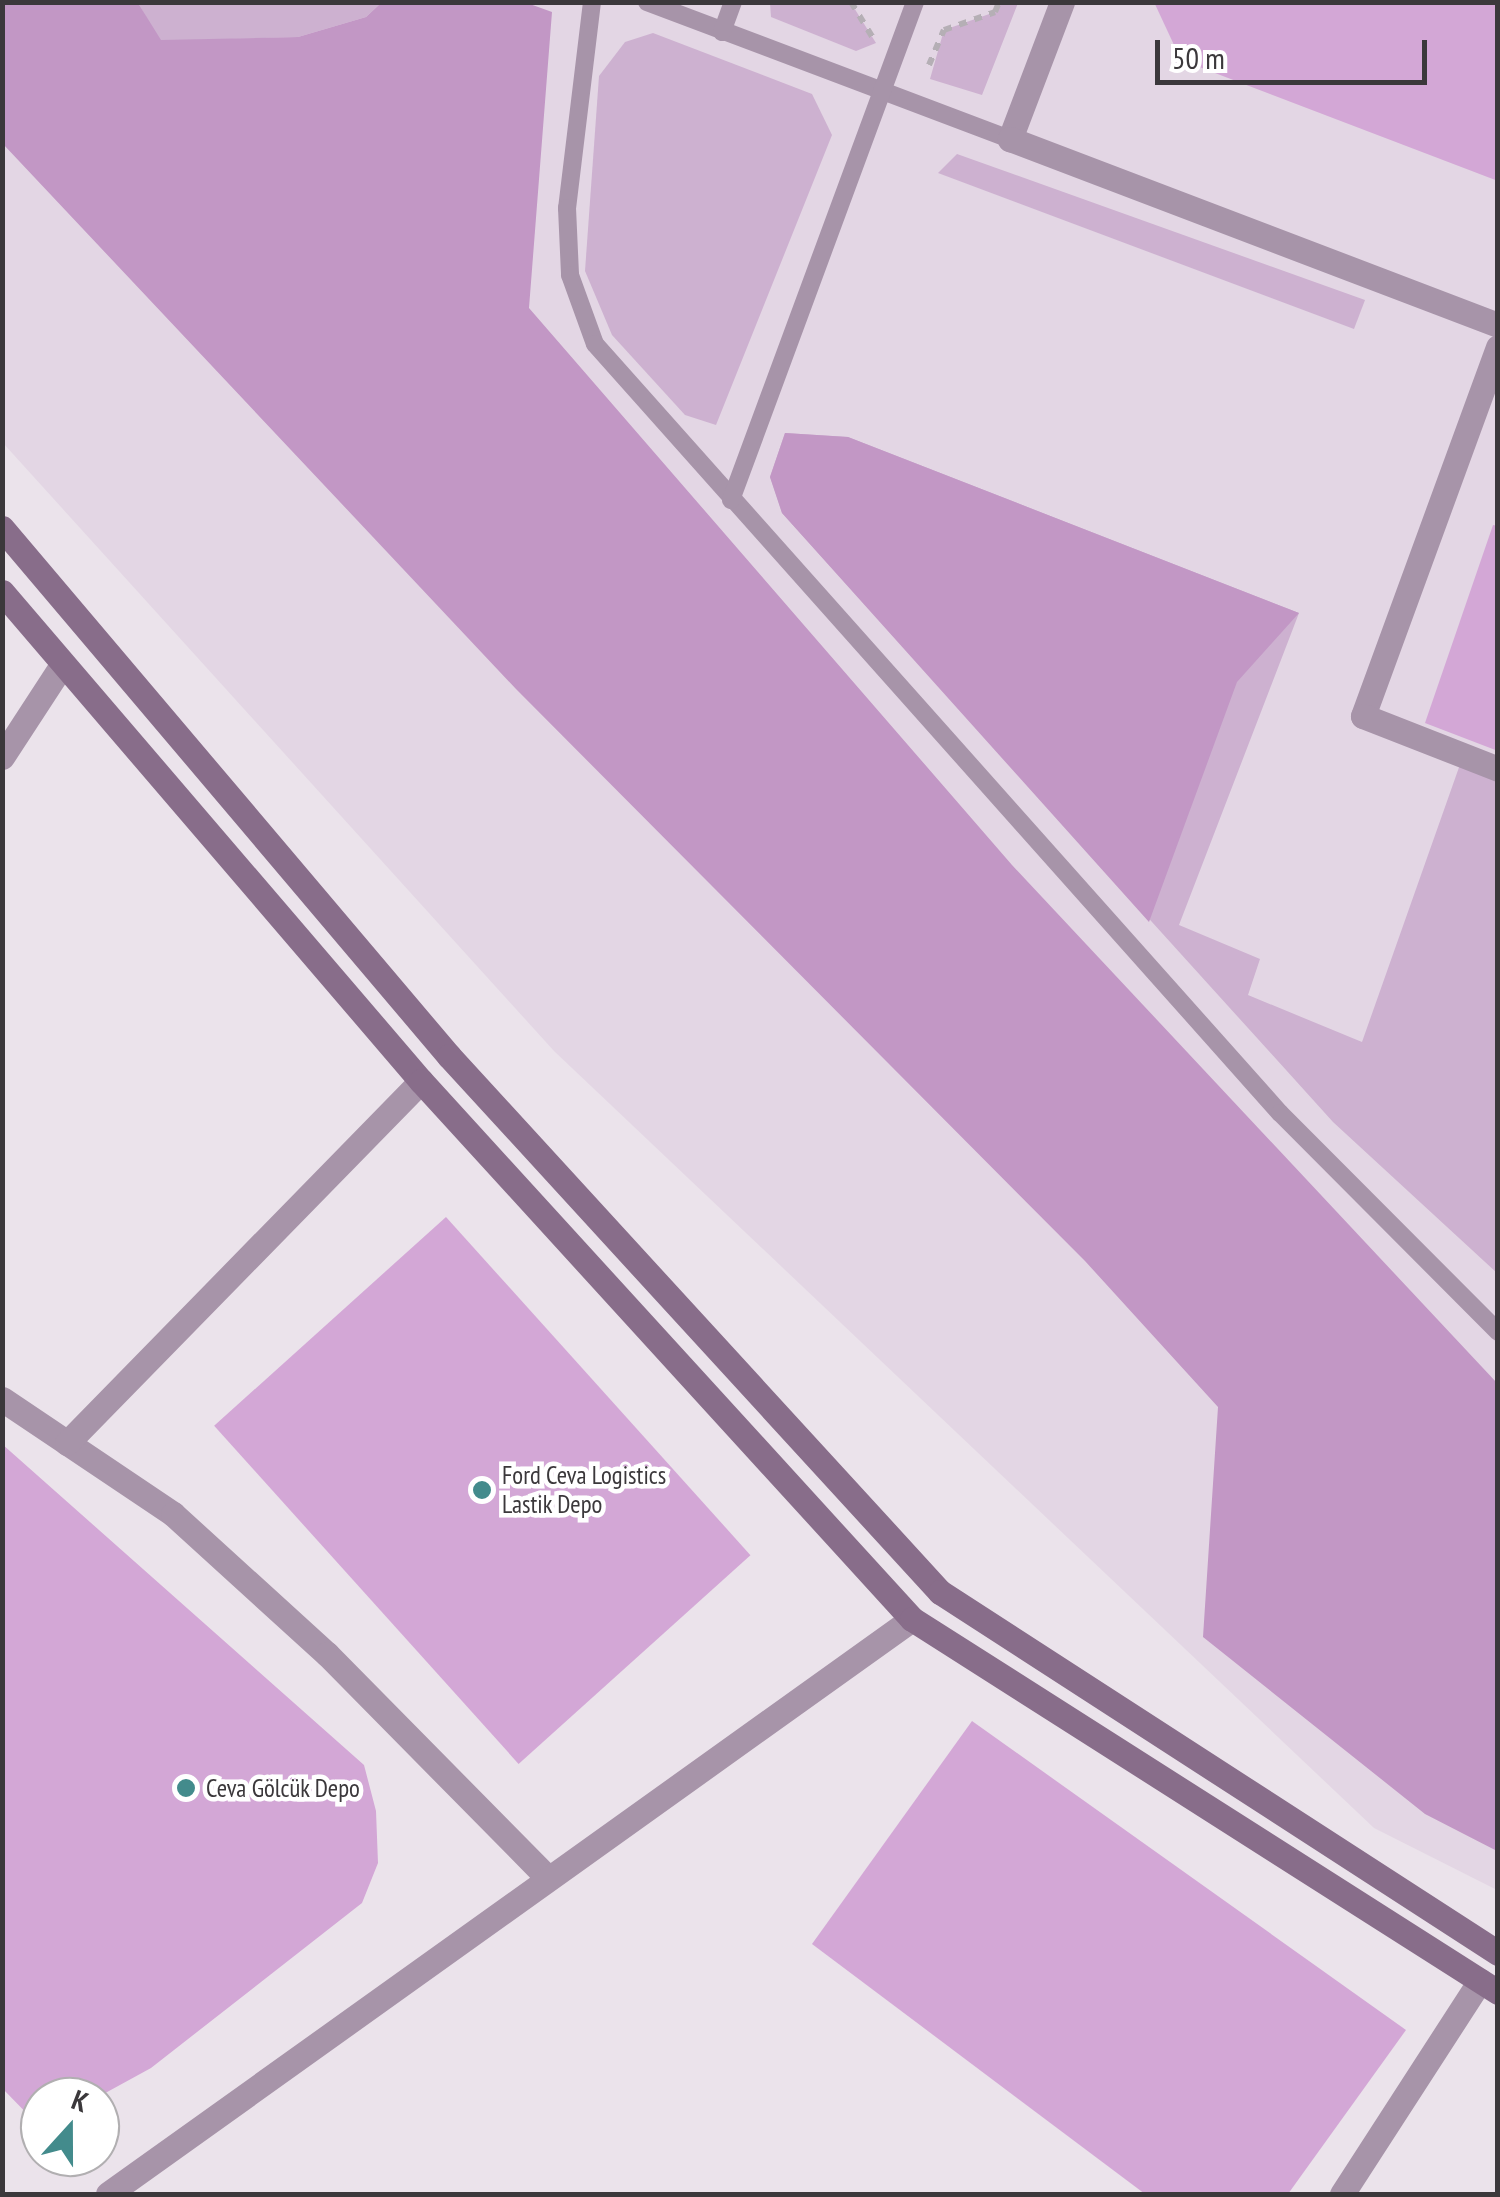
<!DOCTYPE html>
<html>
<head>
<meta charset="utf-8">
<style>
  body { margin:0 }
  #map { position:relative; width:1500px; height:2197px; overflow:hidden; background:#ebe3eb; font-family:"PT Sans Narrow",sans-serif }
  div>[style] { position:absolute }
  .built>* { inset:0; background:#e3d6e4 }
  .green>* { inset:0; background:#cdb1d0 }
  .forest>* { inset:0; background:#c297c5 }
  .building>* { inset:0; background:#d3a7d6; transform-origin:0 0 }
  .path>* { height:6px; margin-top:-3px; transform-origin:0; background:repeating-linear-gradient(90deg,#b5afb5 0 8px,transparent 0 16px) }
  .service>* { height:18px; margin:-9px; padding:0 9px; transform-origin:9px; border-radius:9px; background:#a794a9 }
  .minor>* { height:25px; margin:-12.5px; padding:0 12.5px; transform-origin:12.5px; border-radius:12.5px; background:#a794a9 }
  .secondary>* { height:25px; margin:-12.5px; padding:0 12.5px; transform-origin:12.5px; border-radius:12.5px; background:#886d8a }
  .dots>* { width:28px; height:28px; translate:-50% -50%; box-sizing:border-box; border:5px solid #fff; border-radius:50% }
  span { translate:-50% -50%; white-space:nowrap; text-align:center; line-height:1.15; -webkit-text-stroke:9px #fff; paint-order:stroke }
  .poi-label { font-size:25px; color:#3b383b }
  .left { translate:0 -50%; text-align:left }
  .frame { position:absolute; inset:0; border:5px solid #3b383b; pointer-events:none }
  .north { position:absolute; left:20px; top:2077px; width:100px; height:100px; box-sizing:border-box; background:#fff; border:2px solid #b1afb1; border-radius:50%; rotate:21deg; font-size:28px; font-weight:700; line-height:40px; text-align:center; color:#3b383b }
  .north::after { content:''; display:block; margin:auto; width:35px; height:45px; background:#438b8c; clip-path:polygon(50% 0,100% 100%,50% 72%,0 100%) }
  .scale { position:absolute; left:1155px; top:40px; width:272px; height:45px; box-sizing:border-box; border:5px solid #3b383b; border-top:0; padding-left:12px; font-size:30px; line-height:35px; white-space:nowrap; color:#3b383b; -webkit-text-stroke:8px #fff; paint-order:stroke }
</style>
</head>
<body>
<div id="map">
  <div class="built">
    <div style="clip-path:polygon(3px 3px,1497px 3px,1497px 1890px,1374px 1828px,554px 1051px,3px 443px)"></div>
  </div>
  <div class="green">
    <div style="clip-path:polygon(138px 3px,381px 3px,366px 17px,298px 37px,160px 41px)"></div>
    <div style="clip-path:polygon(770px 3px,851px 3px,876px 43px,856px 51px,771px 17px)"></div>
    <div style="clip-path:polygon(999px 3px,1018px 3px,982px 95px,930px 79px,944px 30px,995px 12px)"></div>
    <div style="clip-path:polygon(653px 33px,812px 94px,832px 135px,716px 425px,685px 415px,612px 335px,585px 271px,599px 76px,625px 42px)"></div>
    <div style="clip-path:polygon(957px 154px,1365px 300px,1354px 329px,938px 173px)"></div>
    <div style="clip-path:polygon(785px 433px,848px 437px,1299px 613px,1179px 925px,1260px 959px,1248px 995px,1362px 1042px,1463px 756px,1497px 769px,1497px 1273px,1333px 1122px,782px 513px,770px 477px)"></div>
  </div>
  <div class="forest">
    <div style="clip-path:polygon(3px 2px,138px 3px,161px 40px,298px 37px,366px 17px,381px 3px,527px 3px,552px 12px,529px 308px,1012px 865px,1497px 1383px,1497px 1851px,1425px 1814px,1203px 1637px,1218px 1407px,1085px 1261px,516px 689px,3px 144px)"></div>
    <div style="clip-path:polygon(785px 433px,848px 437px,1299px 613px,1237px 682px,1149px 922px,782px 513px,770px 477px)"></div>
  </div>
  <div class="building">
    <div style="clip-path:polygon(1154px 2px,1498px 2px,1498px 181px,1181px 60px)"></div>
    <div style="clip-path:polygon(1493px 525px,1498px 526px,1498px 751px,1425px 723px)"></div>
    <div style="left:446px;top:1217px;width:455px;height:312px;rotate:48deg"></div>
    <div style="clip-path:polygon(2px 1444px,364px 1765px,376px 1811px,378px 1863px,362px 1903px,151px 2068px,98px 2097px,40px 2097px,40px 2127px,2px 2088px)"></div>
    <div style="clip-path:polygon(972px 1721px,1406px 2030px,1288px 2194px,1145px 2194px,812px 1944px)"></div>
  </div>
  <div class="path">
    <div style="left:851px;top:2px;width:42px;rotate:58.6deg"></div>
    <div style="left:929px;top:65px;width:38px;rotate:-67deg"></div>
    <div style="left:944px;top:30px;width:54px;rotate:-19.4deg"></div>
    <div style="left:995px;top:12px;width:11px;rotate:-68deg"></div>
  </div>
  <div class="service">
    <div style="left:592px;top:2px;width:208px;rotate:96.9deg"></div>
    <div style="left:567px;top:208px;width:67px;rotate:87.4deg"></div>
    <div style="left:570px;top:275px;width:73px;rotate:70.1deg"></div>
    <div style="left:595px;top:344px;width:1030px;rotate:48.31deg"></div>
    <div style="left:1280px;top:1113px;width:309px;rotate:45.1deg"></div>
    <div style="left:647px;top:2px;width:388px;rotate:20.7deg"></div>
    <div style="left:722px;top:32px;width:32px;rotate:-70deg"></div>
    <div style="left:731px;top:500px;width:531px;rotate:-69.72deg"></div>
  </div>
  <div class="minor">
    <div style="left:1062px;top:2px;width:147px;rotate:110.8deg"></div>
    <div style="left:1010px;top:139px;width:522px;rotate:20.86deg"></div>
    <div style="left:1498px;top:347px;width:393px;rotate:110.1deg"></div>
    <div style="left:1363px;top:716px;width:145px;rotate:21.4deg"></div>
    <div style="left:2px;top:757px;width:110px;rotate:-56.9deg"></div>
    <div style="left:2px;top:1399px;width:206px;rotate:33.9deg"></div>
    <div style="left:173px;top:1514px;width:208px;rotate:42.3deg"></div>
    <div style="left:327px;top:1654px;width:313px;rotate:45.4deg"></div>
    <div style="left:67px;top:1443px;width:506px;rotate:-45.64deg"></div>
    <div style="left:108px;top:2194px;width:988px;rotate:-35.57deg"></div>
    <div style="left:1342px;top:2194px;width:254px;rotate:-57.1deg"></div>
  </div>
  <div class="secondary">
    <div style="left:2px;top:528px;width:692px;rotate:49.75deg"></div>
    <div style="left:449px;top:1056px;width:727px;rotate:47.51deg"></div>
    <div style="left:940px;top:1592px;width:665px;rotate:32.9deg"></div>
    <div style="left:2px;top:592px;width:644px;rotate:49.41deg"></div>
    <div style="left:421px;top:1081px;width:728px;rotate:47.62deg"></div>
    <div style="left:912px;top:1619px;width:695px;rotate:32.48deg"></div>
  </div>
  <div class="dots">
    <div style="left:482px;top:1490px;background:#438b8c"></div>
    <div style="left:186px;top:1788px;background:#438b8c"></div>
  </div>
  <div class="poi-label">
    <span class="left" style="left:502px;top:1490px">Ford Ceva Logistics<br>Lastik Depo</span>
    <span class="left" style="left:206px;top:1788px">Ceva Gölcük Depo</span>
  </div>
  <div class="frame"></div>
  <div class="north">K</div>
  <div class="scale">50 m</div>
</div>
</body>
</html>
